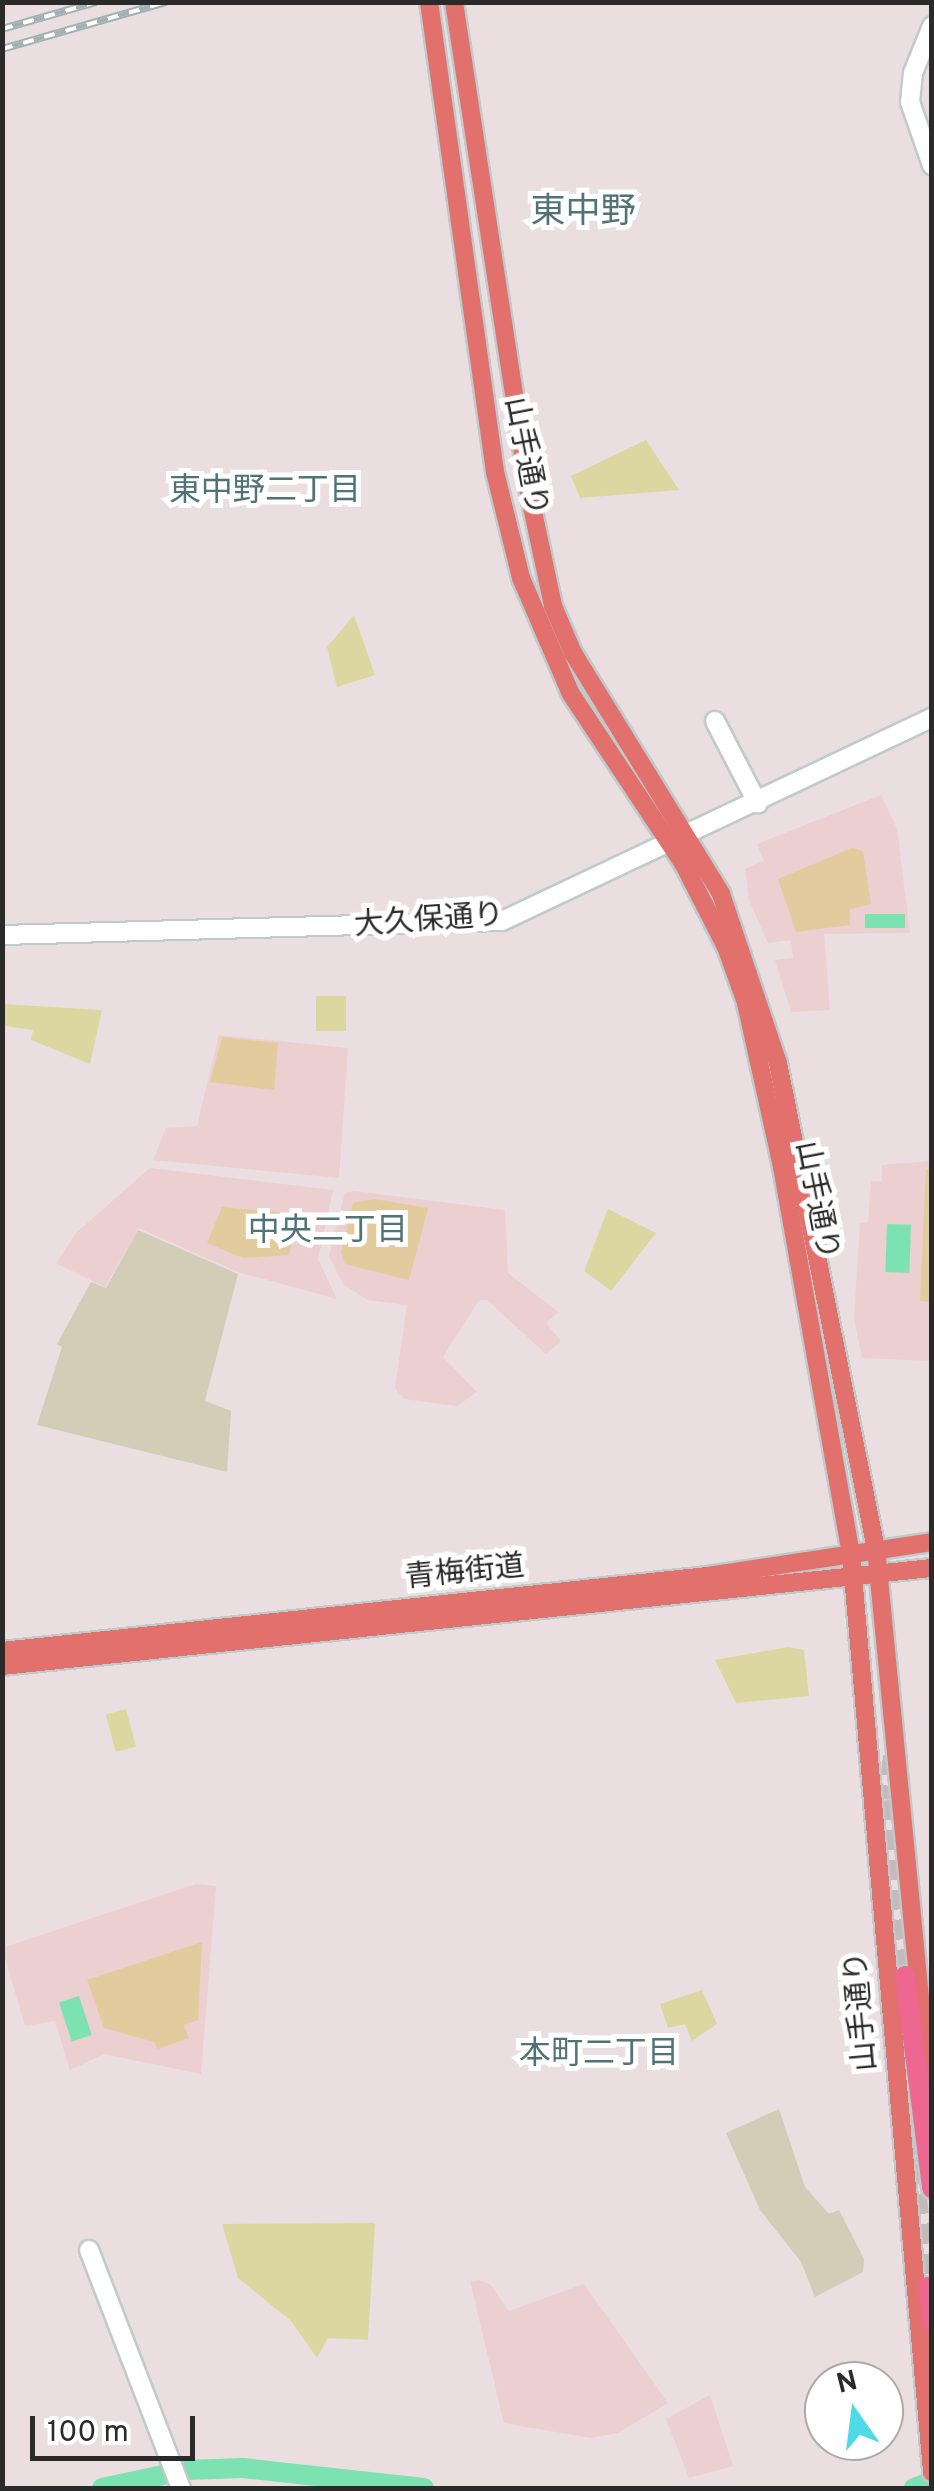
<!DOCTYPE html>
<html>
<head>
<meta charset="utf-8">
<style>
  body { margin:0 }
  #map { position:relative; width:934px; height:2491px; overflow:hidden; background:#ebdee0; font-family:Overpass,"Noto Sans JP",sans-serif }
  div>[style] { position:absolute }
  .education>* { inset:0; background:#ebcfd1 }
  .green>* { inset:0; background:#dcd7a0; transform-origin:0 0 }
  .cemetery>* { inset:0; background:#d3cdb7 }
  .pitch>* { inset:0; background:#e2cc9d }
  .water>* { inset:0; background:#7ce2b2; transform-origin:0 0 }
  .river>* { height:20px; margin:-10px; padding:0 10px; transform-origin:10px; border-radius:10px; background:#7ce2b2 }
  .highway-tunnel>* { height:20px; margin-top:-10px; transform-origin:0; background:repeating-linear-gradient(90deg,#c4babc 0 20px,transparent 0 30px) }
  .roads { filter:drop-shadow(2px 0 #bfcacb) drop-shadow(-2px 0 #bfcacb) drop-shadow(0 2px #bfcacb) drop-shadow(0 -2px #bfcacb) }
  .secondary>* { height:18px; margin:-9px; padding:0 9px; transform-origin:9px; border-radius:9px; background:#fff }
  .primary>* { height:18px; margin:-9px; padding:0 9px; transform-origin:9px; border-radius:9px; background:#e2706c }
  .highway>* { height:20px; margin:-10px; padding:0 10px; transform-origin:10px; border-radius:10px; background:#ed6790 }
  .rail>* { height:8px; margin-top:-4px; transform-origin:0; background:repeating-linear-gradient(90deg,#fff 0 11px,#a1b1b3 0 22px); box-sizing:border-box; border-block:2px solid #a1b1b3 }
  span { translate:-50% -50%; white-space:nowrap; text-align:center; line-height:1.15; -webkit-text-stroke:10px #fff; paint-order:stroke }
  .street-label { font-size:30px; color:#2a2a2a }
  .neighbourhood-label { font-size:32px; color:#507376 }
  .quarter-label { font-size:35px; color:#507376 }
  .frame { position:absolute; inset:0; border:5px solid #2a2a2a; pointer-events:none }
  .north { position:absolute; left:804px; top:2361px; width:100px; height:100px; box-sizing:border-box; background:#fff; border:2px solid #aaa; border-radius:50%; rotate:346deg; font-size:28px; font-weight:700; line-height:40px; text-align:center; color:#2a2a2a }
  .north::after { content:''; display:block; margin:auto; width:35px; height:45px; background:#4fdbe6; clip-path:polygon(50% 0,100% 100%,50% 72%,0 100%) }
  .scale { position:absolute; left:30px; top:2416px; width:165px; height:45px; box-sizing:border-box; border:5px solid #2a2a2a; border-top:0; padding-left:12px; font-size:30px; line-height:35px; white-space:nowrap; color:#2a2a2a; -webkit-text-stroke:8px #fff; paint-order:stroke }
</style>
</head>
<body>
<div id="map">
  <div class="education">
    <div style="clip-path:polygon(881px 795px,897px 829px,910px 933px,824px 934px,830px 1010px,791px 1012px,775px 960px,793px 958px,791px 940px,768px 943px,749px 900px,745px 869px,764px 861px,757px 844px)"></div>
    <div style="clip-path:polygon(219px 1035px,348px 1048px,339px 1178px,153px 1160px,166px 1128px,197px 1126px)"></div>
    <div style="clip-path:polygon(931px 1161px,931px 1361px,862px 1358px,854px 1318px,860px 1223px,868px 1222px,871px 1181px,882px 1181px,882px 1165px)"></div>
    <div style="clip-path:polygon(150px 1168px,333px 1190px,318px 1259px,337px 1299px,238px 1272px,139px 1228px,105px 1287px,56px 1263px,76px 1233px)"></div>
    <div style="clip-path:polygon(354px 1191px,505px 1210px,508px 1273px,558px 1312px,546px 1323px,561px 1341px,546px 1354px,487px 1300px,479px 1300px,443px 1357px,477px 1392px,457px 1406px,404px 1399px,395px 1388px,407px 1305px,368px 1300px,343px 1284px,329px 1256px,345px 1193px)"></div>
    <div style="clip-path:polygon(196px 1884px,216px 1886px,201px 2074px,104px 2054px,70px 2070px,55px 2021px,25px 2026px,2px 1948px)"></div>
    <div style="clip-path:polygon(479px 2280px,490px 2284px,509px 2311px,584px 2284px,668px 2403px,618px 2433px,591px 2438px,504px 2423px,470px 2281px)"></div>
    <div style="clip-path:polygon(710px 2395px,733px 2466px,689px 2478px,666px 2419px)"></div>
  </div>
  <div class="green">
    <div style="clip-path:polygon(646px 440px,679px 490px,580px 498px,571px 476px)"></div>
    <div style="clip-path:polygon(354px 615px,375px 675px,337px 687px,327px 647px)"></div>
    <div style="left:316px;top:996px;width:30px;height:35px"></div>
    <div style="clip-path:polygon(3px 1004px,102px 1010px,90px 1064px,31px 1040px,33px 1030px,5px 1026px,3px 1031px)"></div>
    <div style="clip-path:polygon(608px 1209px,656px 1233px,611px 1291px,584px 1271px)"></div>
    <div style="clip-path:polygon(788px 1647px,804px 1650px,809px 1696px,736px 1703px,715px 1660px)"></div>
    <div style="left:126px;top:1709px;width:39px;height:21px;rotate:75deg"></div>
    <div style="clip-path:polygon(702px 1990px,717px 2024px,692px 2041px,685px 2024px,668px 2028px,660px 2004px)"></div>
    <div style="clip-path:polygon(375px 2223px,368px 2340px,328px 2338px,317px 2358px,291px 2321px,238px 2278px,222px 2224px)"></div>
  </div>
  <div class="cemetery">
    <div style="clip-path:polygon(138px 1230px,238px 1274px,205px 1401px,231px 1411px,227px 1472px,37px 1425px,62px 1347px,57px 1344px,91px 1282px,106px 1288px)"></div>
    <div style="clip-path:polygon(779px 2109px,805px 2187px,829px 2214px,839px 2210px,864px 2259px,863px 2272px,815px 2297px,801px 2262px,760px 2210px,726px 2133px)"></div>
  </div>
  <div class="pitch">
    <div style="clip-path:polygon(852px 848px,863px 851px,871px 904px,850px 909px,850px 925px,796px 932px,778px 879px)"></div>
    <div style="clip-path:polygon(222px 1037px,278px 1043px,274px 1090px,210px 1082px)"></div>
    <div style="clip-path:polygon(926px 1169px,932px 1169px,931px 1302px,920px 1301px)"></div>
    <div style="clip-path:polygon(374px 1199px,428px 1208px,409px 1280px,345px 1264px,341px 1252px,353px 1203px)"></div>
    <div style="clip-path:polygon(222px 1207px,298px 1214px,289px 1255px,243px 1258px,207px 1243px)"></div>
    <div style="clip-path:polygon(202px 1942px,198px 2020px,184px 2025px,189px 2038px,157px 2049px,154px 2042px,104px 2028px,87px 1980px)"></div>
  </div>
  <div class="water">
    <div style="left:865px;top:914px;width:40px;height:14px"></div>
    <div style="left:887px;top:1224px;width:24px;height:48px;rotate:2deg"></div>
    <div style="left:79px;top:1996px;width:41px;height:21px;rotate:72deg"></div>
  </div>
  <div class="river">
    <div style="left:102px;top:2488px;width:86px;rotate:-12.1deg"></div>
    <div style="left:186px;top:2470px;width:57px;rotate:-2deg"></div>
    <div style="left:243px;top:2468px;width:182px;rotate:6.3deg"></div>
    <div style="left:914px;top:2488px;width:19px;rotate:-21deg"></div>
  </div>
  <div class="highway-tunnel">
    <div style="left:893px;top:1756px;width:44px;rotate:96.5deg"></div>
    <div style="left:888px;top:1800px;width:177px;rotate:84.5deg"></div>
    <div style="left:909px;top:2135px;width:153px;rotate:82.9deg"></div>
  </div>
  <div class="roads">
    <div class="secondary">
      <div style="left:932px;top:26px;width:51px;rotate:112deg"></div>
      <div style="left:913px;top:73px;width:29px;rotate:96deg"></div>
      <div style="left:910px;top:102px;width:67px;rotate:70.8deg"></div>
      <div style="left:715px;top:721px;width:93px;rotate:62.6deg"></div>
      <div style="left:2px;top:935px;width:500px;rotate:-1.6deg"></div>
      <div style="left:502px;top:921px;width:476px;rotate:-25.3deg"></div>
      <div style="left:89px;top:2250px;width:255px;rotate:68.9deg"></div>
    </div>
    <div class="primary">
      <div style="left:429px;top:2px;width:475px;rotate:82deg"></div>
      <div style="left:495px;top:472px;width:109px;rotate:76.2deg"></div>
      <div style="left:521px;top:578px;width:126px;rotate:66.7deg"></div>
      <div style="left:571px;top:694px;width:203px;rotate:56.5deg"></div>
      <div style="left:683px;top:863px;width:94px;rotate:62.9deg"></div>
      <div style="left:726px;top:947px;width:59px;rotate:70.3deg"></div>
      <div style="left:746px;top:1003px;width:168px;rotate:77.6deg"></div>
      <div style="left:782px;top:1167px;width:392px;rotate:79.9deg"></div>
      <div style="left:851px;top:1553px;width:923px;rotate:84.96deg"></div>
      <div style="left:454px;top:2px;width:492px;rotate:81.3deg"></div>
      <div style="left:528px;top:488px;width:121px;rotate:78deg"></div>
      <div style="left:553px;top:606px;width:51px;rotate:66.9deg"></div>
      <div style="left:573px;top:653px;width:283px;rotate:58.4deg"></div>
      <div style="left:721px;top:894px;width:178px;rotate:71.4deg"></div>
      <div style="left:778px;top:1063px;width:495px;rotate:78.6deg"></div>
      <div style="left:876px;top:1548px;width:565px;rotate:84.41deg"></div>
      <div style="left:2px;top:1651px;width:709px;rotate:-6.07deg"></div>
      <div style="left:707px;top:1576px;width:228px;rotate:-8.6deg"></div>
      <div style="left:2px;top:1666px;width:935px;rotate:-6.02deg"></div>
    </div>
    <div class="highway">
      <div style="left:905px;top:1976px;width:214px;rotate:82.7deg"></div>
      <div style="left:928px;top:2287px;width:35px;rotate:83deg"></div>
    </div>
  </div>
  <div class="rail">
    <div style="left:2px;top:29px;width:98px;rotate:-16deg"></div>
    <div style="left:2px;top:49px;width:171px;rotate:-16deg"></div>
  </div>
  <div class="street-label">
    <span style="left:524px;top:457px;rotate:79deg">山手通り</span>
    <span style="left:429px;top:922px;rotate:-4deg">大久保通り</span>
    <span style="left:815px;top:1201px;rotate:79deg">山手通り</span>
    <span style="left:465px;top:1574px;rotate:-6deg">青梅街道</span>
    <span style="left:863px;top:2011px;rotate:-95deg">山手通り</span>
  </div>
  <div class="neighbourhood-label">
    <span style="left:265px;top:492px">東中野二丁目</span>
    <span style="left:328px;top:1232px">中央二丁目</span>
    <span style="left:599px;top:2055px">本町二丁目</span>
  </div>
  <div class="quarter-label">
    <span style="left:583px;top:213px">東中野</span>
  </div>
  <div class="frame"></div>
  <div class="north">N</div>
  <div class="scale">100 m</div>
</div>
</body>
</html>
